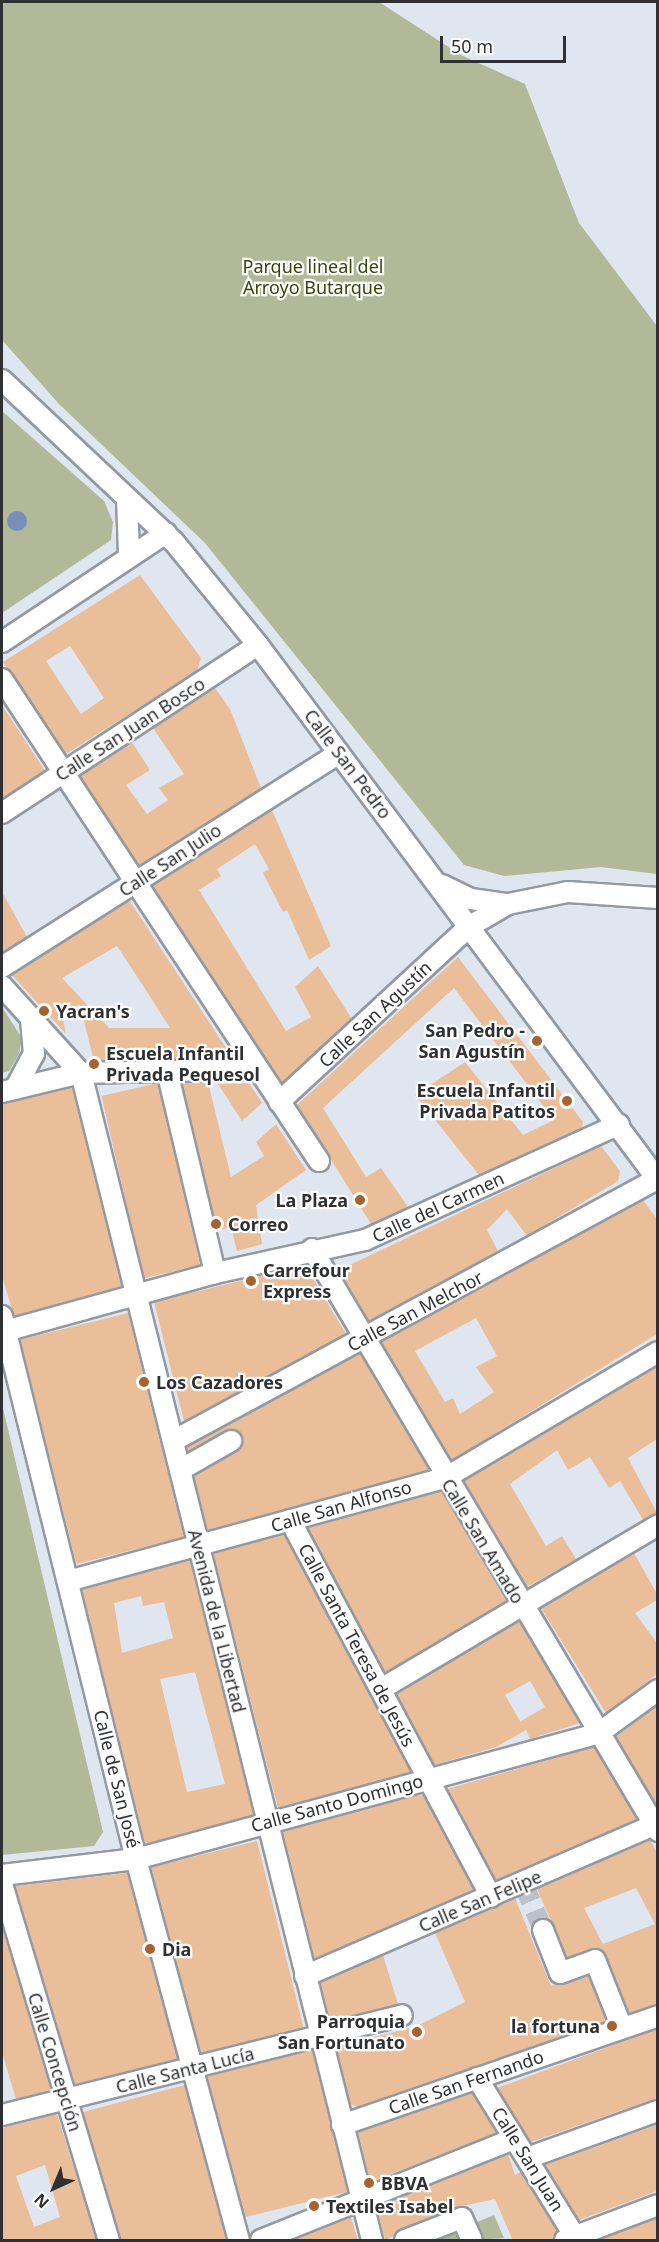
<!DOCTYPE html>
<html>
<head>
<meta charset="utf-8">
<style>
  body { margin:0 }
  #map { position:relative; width:659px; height:2242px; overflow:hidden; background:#e0e6f0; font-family:"Noto Sans",sans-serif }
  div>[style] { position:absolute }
  .green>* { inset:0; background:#b1b999 }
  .water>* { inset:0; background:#778fb9 }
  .round { border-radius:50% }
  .building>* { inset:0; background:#e9be99; transform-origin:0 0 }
  .street-tunnel>* { height:20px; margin-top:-10px; transform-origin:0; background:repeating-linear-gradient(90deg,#bcc2ca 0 20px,transparent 0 30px) }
  .roads { filter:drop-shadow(2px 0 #9399a2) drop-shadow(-2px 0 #9399a2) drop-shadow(0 2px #9399a2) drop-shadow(0 -2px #9399a2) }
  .street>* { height:20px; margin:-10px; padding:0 10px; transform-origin:10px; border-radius:10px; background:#fff }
  .dots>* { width:16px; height:16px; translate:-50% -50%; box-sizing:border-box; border:3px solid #fff; border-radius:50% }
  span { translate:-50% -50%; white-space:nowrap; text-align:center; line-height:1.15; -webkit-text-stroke:4.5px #fff; paint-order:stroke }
  .park-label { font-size:18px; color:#3a4408 }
  .street-label { font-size:18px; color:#2e3034 }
  .poi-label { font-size:18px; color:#2e3034; font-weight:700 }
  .left { translate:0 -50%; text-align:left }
  .right { translate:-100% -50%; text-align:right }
  .frame { position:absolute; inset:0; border:3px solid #2e3034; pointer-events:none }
  .north { position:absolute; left:24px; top:2158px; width:60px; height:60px; -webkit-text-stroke:4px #fff; paint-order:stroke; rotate:224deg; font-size:16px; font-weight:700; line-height:24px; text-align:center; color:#2e3034 }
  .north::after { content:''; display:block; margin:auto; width:21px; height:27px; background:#2e3034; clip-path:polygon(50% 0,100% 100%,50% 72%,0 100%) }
  .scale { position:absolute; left:440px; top:36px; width:126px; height:27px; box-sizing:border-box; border:3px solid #2e3034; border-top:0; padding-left:8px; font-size:18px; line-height:21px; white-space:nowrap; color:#2e3034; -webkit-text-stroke:4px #fff; paint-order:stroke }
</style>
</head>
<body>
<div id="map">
  <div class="green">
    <div style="clip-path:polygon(2px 2px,379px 2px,461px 55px,525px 84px,579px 223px,657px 326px,657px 874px,601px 867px,504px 876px,464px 865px,205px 543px,59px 404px,2px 340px)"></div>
    <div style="clip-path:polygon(2px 411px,104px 501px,113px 522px,111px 540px,2px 613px)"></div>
    <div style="clip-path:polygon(2px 1007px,22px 1038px,19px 1054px,9px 1071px,2px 1073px)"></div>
    <div style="clip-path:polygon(2px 1404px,103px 1832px,94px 1846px,2px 1855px)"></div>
    <div style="clip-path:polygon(494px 2215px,504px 2238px,476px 2240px,470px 2225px)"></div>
    <div style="clip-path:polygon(457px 2226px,463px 2240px,420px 2240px)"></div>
  </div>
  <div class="water">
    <div class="round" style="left:7px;top:511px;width:20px;height:20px"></div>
  </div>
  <div class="building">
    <div style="clip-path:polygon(evenodd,140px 575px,201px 658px,197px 671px,66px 754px,3px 662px,140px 575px,70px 646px,104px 698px,81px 714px,46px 661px,70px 646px)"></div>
    <div style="clip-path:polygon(215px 688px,230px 709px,261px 788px,139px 866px,80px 776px,132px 742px,150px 770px,126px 785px,147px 814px,168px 800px,159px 788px,184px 774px,153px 728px)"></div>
    <div style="clip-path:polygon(2px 705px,45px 771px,2px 799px)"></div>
    <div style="clip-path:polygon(272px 810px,331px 946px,309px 960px,287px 910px,283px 912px,263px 873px,269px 869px,255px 844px,217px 869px,221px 876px,199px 890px,286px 1031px,311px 1017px,295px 987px,318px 966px,352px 1019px,282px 1083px,152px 886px)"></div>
    <div style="clip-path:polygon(2px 892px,27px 937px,2px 953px)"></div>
    <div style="clip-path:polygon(evenodd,129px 900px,228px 1051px,224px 1058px,94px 1061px,80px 1005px,61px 1009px,66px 1034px,12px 975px,129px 900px,117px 946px,140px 981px,170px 1028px,109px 1028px,62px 978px,117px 946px)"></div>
    <div style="clip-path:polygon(458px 957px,583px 1122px,582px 1128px,479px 1175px,415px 1095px,465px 1062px,523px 1135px,554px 1120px,454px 988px,323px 1108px,366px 1177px,381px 1168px,408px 1207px,371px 1224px,297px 1105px)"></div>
    <div style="clip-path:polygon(208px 1082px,231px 1177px,264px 1156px,256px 1142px,276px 1124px,306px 1170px,256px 1205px,262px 1244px,237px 1251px,231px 1227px,217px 1231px,182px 1083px)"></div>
    <div style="left:158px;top:1083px;width:187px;height:58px;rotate:77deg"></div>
    <div style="clip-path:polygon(249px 1083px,262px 1103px,242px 1121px,218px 1084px)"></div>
    <div style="clip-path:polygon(72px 1087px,122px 1286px,14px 1316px,2px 1276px,2px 1104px)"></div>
    <div style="clip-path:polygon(601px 1146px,620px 1171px,618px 1181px,527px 1236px,507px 1209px,487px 1230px,498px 1251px,369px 1321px,339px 1270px)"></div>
    <div style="clip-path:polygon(evenodd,643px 1200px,657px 1219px,657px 1334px,452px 1460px,381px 1342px,643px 1200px,476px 1318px,497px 1356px,476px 1367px,494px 1392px,460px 1414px,453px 1398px,445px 1402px,415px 1351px,476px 1318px)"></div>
    <div style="clip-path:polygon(305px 1265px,346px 1334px,184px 1421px,154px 1302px)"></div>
    <div style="left:128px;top:1313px;width:231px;height:111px;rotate:76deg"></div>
    <div style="clip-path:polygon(360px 1353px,429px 1470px,207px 1530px,194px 1476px,237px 1451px,243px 1440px,230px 1429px,188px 1452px,187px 1447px)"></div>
    <div style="clip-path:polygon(657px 1367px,657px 1439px,628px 1458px,657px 1513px,643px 1520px,620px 1481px,609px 1488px,590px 1457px,568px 1470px,557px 1450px,510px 1484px,546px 1546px,562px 1536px,576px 1559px,527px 1587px,464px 1481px)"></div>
    <div style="clip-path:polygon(442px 1491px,506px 1601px,385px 1673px,308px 1528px)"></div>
    <div style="clip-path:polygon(284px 1534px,411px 1772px,278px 1808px,213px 1554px)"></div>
    <div style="clip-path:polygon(634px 1553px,657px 1594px,657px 1600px,635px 1613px,657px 1643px,657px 1674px,606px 1713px,541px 1608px)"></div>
    <div style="clip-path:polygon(evenodd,190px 1560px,254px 1815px,145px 1844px,82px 1590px,190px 1560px,141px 1596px,143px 1606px,164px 1602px,173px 1638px,122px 1653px,114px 1603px,141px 1596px,190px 1560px,195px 1672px,225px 1784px,187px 1792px,160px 1679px,195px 1672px)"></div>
    <div style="clip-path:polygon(evenodd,519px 1621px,580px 1723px,530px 1739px,526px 1730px,496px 1747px,434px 1765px,396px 1694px,519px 1621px,530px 1681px,545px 1707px,521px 1721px,523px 1726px,505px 1695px,530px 1681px)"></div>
    <div style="clip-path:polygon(657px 1706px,657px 1799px,655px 1802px,616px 1737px)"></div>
    <div style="clip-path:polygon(594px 1747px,637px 1819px,496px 1880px,447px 1789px)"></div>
    <div style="clip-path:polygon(416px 1795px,424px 1796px,474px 1890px,314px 1959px,283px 1831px)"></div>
    <div style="clip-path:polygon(evenodd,650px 1840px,657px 1853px,657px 2004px,629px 2013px,603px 1951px,591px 1949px,567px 1958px,537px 1889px,650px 1840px,636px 1888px,655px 1924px,603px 1944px,584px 1908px,636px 1888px)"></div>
    <div style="left:257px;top:1841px;width:192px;height:109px;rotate:76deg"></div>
    <div style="clip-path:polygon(127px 1873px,178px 2059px,75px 2084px,15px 1886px)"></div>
    <div style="clip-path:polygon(515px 1898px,551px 1986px,588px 1975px,606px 2021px,357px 2107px,350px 2104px,336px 2047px,417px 2026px,465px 2002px,435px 1933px)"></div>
    <div style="clip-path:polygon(2px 1924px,51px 2090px,16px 2099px,2px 2052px)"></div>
    <div style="clip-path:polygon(383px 1955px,398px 2004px,330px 2021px,320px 1983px)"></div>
    <div style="clip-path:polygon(657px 2029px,657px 2098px,531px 2142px,497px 2088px)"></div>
    <div style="left:312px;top:2050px;width:146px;height:108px;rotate:76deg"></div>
    <div style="clip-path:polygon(185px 2085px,226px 2240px,121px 2241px,83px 2112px)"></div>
    <div style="clip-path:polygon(472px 2093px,497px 2133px,370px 2182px,358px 2132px)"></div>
    <div style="clip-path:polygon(evenodd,57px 2114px,97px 2241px,2px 2241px,2px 2128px,57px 2114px,45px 2165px,60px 2217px,34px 2227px,16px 2176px,45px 2165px)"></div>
    <div style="clip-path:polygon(657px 2125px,657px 2191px,579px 2220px,545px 2165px)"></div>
    <div style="clip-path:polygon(508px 2154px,515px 2175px,521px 2172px,557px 2231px,553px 2241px,513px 2241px,495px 2199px,458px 2207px,385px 2240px,377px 2207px)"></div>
    <div style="clip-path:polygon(351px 2217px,358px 2241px,295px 2241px,295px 2240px)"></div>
    <div style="clip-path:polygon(657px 2218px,657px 2241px,598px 2241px,598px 2240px)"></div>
  </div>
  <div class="street-tunnel">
    <div style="left:523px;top:1883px;width:51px;rotate:66.9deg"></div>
  </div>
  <div class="roads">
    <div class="street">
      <div style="left:2px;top:380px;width:236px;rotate:43.3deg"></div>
      <div style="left:174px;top:542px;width:133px;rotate:50.8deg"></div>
      <div style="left:258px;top:645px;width:668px;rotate:53.22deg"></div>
      <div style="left:127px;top:498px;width:57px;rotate:88deg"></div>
      <div style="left:2px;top:642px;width:197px;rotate:-33.6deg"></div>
      <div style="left:2px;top:679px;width:577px;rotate:56.67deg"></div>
      <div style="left:2px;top:813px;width:306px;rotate:-33.3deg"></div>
      <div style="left:442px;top:885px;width:32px;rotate:26deg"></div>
      <div style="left:471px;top:899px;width:37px;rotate:8deg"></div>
      <div style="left:2px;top:967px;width:399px;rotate:-32.4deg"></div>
      <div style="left:2px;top:986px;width:118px;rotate:47.8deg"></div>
      <div style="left:81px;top:1073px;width:1203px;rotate:76deg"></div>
      <div style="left:167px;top:1071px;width:208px;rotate:76.6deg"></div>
      <div style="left:15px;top:1089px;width:40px;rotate:-62deg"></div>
      <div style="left:34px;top:1054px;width:35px;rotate:-95deg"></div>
      <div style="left:2px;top:1092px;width:81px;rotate:-13.5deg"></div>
      <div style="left:81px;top:1073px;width:177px;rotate:-1.3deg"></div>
      <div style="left:279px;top:1102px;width:260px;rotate:-42.7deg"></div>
      <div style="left:470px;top:926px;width:44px;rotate:-30.1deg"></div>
      <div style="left:508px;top:904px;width:61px;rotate:-11.3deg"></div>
      <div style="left:568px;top:892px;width:90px;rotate:3.8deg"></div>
      <div style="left:312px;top:1249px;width:677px;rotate:59.27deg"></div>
      <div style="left:2px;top:1316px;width:559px;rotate:76.14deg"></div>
      <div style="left:136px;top:1859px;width:395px;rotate:74.9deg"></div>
      <div style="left:5px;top:1331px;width:218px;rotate:-15.4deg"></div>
      <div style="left:215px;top:1273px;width:154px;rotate:-12.4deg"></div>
      <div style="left:365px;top:1240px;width:279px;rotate:-24.5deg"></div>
      <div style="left:173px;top:1441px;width:550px;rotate:-28.43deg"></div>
      <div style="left:180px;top:1470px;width:59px;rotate:-29.6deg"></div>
      <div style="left:290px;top:1520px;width:427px;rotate:61.9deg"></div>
      <div style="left:68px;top:1581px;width:391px;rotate:-15.3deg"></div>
      <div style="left:445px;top:1478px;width:247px;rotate:-30.6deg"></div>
      <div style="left:381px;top:1689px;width:322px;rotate:-30.6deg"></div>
      <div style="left:2px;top:1875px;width:135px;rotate:-6.8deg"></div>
      <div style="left:136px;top:1859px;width:480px;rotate:-15.2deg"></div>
      <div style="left:599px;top:1733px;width:73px;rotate:-36.1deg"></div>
      <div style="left:2px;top:1884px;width:372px;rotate:73.3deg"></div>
      <div style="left:543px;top:1930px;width:46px;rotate:68.4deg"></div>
      <div style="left:560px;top:1973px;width:37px;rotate:-20deg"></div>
      <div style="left:595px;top:1960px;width:73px;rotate:68.3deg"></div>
      <div style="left:305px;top:1976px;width:380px;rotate:-23.4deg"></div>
      <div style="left:477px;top:2078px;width:190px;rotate:58.3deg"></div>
      <div style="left:2px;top:2115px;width:412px;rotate:-14deg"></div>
      <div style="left:342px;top:2125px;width:334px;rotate:-19deg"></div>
      <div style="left:530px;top:2157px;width:136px;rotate:-19.8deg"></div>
      <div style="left:261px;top:2240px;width:271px;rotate:-21.8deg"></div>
      <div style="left:405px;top:2240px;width:61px;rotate:-21.1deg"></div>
      <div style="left:462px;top:2218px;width:24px;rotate:66deg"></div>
      <div style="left:565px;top:2240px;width:99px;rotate:-20.6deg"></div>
    </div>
  </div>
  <div class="dots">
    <div style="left:44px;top:1011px;background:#a66331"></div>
    <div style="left:537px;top:1041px;background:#a66331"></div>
    <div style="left:94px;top:1064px;background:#a66331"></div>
    <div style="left:567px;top:1101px;background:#a66331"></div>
    <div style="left:360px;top:1200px;background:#a66331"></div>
    <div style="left:216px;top:1224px;background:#a66331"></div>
    <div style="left:251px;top:1281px;background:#a66331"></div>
    <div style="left:144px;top:1382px;background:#a66331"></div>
    <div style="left:150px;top:1949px;background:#a66331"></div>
    <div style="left:612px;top:2026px;background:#a66331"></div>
    <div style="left:417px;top:2032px;background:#a66331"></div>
    <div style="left:369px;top:2183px;background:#a66331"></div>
    <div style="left:314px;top:2206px;background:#a66331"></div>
  </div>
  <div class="park-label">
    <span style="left:313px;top:277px">Parque lineal del<br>Arroyo Butarque</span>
  </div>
  <div class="street-label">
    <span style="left:130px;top:729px;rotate:-33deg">Calle San Juan Bosco</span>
    <span style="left:348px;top:764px;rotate:53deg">Calle San Pedro</span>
    <span style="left:170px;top:860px;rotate:-33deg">Calle San Julio</span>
    <span style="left:375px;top:1014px;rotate:-43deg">Calle San Agustín</span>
    <span style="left:438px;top:1207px;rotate:-25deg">Calle del Carmen</span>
    <span style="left:415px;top:1311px;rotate:-28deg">Calle San Melchor</span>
    <span style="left:341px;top:1506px;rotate:-16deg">Calle San Alfonso</span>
    <span style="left:483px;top:1541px;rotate:59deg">Calle San Amado</span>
    <span style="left:217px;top:1621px;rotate:76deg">Avenida de la Libertad</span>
    <span style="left:357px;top:1645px;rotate:62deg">Calle Santa Teresa de Jesús</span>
    <span style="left:117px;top:1779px;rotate:76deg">Calle de San José</span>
    <span style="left:337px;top:1803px;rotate:-15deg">Calle Santo Domingo</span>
    <span style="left:480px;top:1901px;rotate:-23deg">Calle San Felipe</span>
    <span style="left:55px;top:2062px;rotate:73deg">Calle Concepción</span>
    <span style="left:185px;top:2070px;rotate:-14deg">Calle Santa Lucía</span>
    <span style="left:466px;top:2082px;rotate:-19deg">Calle San Fernando</span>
    <span style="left:528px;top:2159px;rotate:58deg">Calle San Juan</span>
  </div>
  <div class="poi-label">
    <span class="left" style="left:56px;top:1011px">Yacran's</span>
    <span class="right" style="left:525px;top:1041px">San Pedro -<br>San Agustín</span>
    <span class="left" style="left:106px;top:1064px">Escuela Infantil<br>Privada Pequesol</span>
    <span class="right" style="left:555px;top:1101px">Escuela Infantil<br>Privada Patitos</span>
    <span class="right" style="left:348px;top:1200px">La Plaza</span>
    <span class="left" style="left:228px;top:1224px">Correo</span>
    <span class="left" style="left:263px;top:1281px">Carrefour<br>Express</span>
    <span class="left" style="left:156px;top:1382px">Los Cazadores</span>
    <span class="left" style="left:162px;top:1949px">Dia</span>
    <span class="right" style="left:405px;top:2032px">Parroquia<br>San Fortunato</span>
    <span class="right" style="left:600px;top:2026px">la fortuna</span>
    <span class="left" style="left:381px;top:2183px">BBVA</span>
    <span class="left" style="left:326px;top:2206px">Textiles Isabel</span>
  </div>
  <div class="frame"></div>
  <div class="north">N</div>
  <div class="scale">50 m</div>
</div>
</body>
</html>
